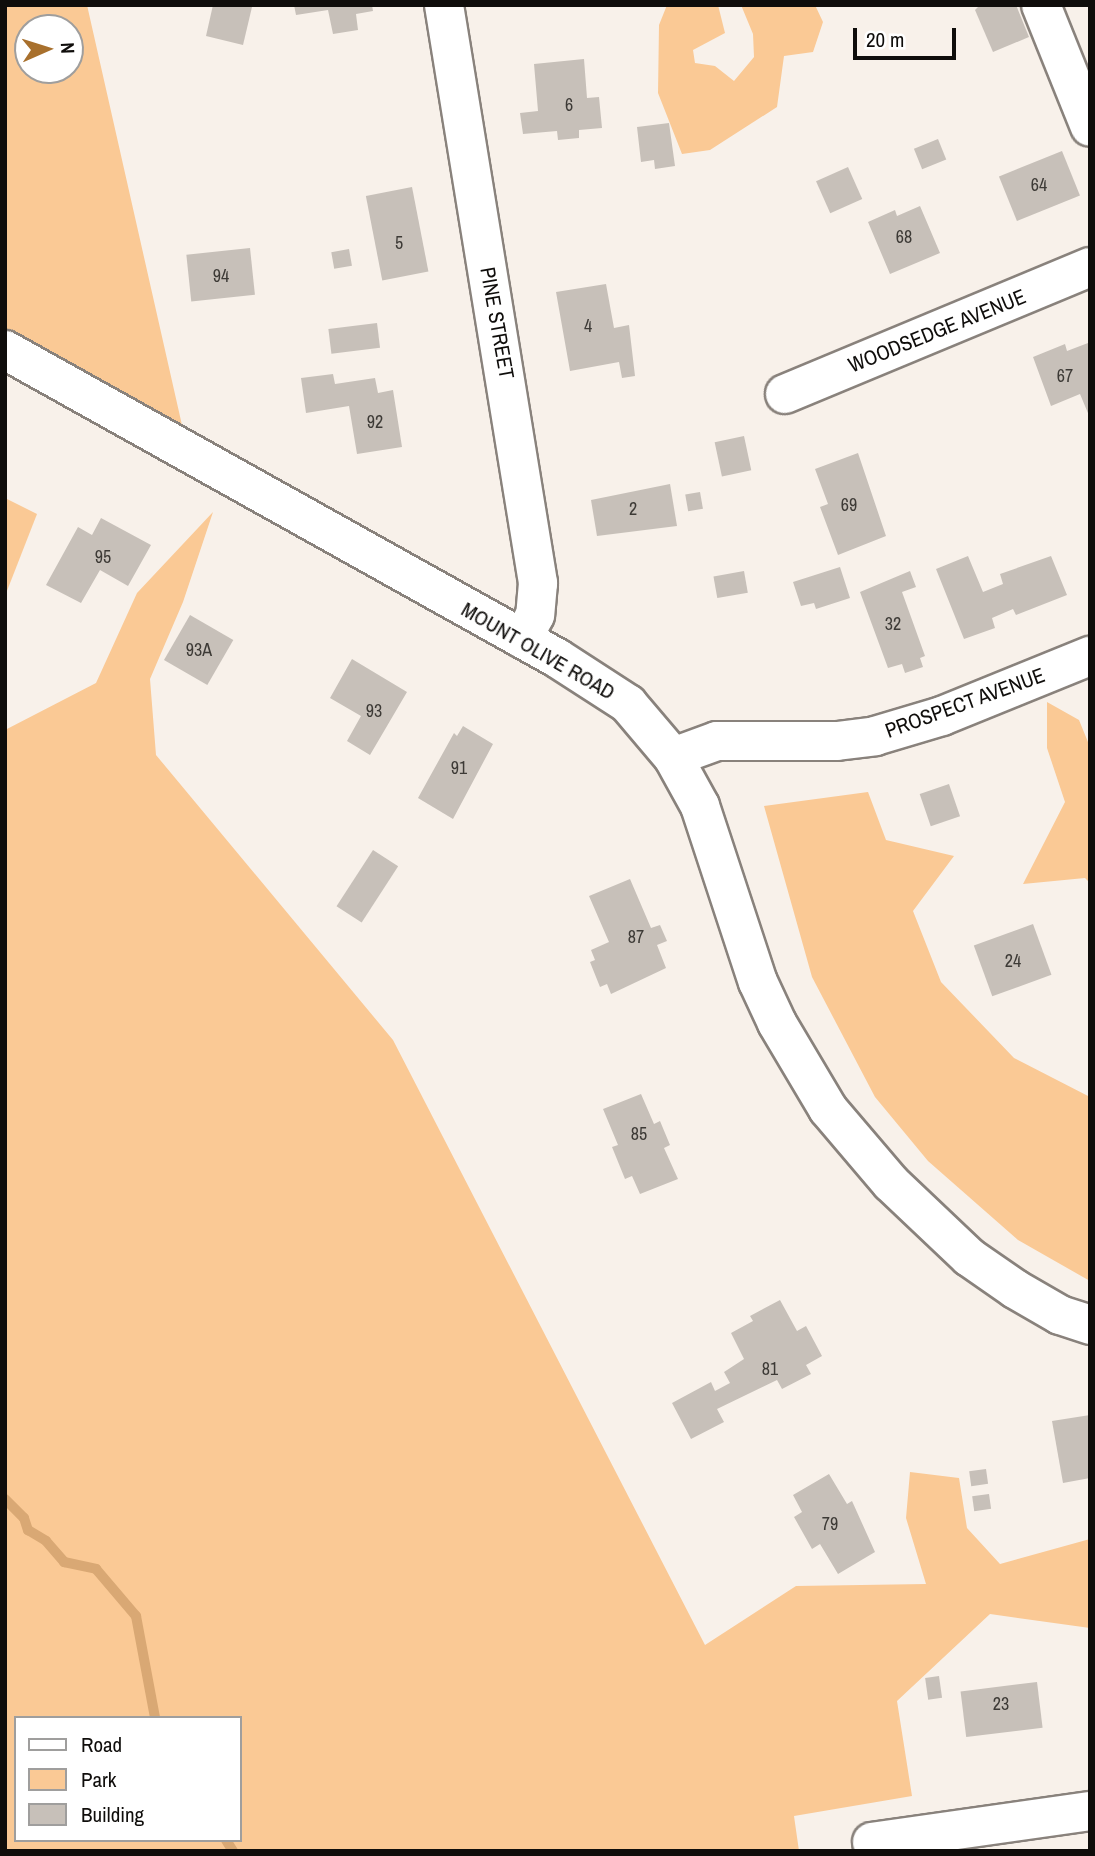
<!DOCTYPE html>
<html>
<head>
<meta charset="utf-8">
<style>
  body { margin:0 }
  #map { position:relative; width:1095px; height:1856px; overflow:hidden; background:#f8f1ea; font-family:"Archivo Narrow",sans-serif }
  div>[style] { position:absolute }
  .green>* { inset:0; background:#fac995 }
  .stream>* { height:10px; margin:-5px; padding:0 5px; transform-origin:5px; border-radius:5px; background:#d9a874 }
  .building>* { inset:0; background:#c7c0b9; transform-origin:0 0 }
  .roads { filter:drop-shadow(2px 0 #89827c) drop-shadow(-2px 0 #89827c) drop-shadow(0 2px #89827c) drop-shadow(0 -2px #89827c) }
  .minor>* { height:38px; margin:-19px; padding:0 19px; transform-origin:19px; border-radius:19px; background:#fff }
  span { translate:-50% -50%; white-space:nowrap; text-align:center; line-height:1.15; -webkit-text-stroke:7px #fff; paint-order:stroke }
  .number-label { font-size:18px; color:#3d3a36 }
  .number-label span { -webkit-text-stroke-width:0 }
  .street-label { font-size:21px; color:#0f0d0b }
  .frame { position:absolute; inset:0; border:7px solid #0f0d0b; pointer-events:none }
  .legend { position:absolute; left:14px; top:1716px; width:228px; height:126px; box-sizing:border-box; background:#fff; border:2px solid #9f9e9d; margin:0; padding:9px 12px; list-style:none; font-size:21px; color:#0f0d0b }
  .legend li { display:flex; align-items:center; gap:14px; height:35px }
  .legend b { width:35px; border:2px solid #9f9e9d }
  .north { position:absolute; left:14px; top:14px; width:70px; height:70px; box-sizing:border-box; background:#fff; border:2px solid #9f9e9d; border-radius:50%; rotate:87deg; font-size:19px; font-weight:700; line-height:28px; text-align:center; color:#0f0d0b }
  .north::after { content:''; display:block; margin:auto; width:24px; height:32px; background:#a8702d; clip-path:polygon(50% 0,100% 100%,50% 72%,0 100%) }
  .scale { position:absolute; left:853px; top:28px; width:103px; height:32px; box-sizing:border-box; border:4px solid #0f0d0b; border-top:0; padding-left:9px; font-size:21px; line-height:24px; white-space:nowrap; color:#0f0d0b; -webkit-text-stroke:5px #fff; paint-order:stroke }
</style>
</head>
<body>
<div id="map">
  <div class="green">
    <div style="clip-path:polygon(evenodd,5px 5px,87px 5px,184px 434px,5px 329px,5px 5px,28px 28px,70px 28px,70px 70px,28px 70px,28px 28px)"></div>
    <div style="clip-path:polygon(667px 5px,718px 5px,725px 33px,693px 50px,695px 63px,715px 66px,734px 81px,754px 57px,753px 34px,741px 5px,815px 5px,823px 22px,813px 52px,784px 56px,777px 107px,710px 150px,682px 154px,658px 93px,659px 25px)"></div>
    <div style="clip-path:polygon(5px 498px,37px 514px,5px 596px)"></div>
    <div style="clip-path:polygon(evenodd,213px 512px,183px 602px,150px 679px,156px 755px,393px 1040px,705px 1645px,796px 1586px,926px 1584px,906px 1518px,910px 1472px,959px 1478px,967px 1528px,1000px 1564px,1090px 1539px,1090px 1628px,990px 1614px,897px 1701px,912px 1796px,794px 1816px,799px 1851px,5px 1851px,5px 730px,96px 683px,137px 593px,213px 512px,16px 1718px,240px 1718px,240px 1840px,16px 1840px,16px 1718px)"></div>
    <div style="clip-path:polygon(1047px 702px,1079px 720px,1090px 747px,1090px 883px,1085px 878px,1023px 884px,1065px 802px,1047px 748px)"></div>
    <div style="clip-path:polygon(868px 792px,886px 840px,954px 856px,913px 911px,941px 982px,1014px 1058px,1090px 1097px,1090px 1281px,1018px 1240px,928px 1161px,875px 1097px,812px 977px,764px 806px)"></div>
  </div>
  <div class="stream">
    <div style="left:5px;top:1499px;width:27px;rotate:45deg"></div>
    <div style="left:24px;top:1518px;width:13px;rotate:72deg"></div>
    <div style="left:28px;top:1530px;width:21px;rotate:31deg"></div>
    <div style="left:46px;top:1541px;width:28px;rotate:49deg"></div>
    <div style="left:64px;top:1562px;width:33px;rotate:12deg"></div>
    <div style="left:96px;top:1569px;width:62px;rotate:49.6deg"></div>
    <div style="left:136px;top:1616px;width:104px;rotate:79.4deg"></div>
    <div style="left:226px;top:1840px;width:13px;rotate:58deg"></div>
  </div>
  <div class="building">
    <div style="clip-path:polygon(213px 5px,252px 7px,243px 45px,206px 36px)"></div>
    <div style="clip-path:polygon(294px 5px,372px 5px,373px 11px,356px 14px,358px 30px,333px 34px,328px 10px,296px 15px)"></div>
    <div style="clip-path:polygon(980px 5px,1016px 5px,1029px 37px,993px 52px,975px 10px)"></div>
    <div style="clip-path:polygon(584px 59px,587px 98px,599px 97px,602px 128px,579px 130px,579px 138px,558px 140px,557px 131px,523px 134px,520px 113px,538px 111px,534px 64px)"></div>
    <div style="clip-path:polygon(669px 123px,675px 166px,655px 169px,654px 160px,641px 162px,637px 127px)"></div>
    <div style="left:938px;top:139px;width:22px;height:26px;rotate:68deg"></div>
    <div style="left:1062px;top:151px;width:48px;height:68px;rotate:68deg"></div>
    <div style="left:848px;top:167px;width:35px;height:35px;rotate:66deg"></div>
    <div style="left:412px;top:187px;width:86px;height:47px;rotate:79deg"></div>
    <div style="clip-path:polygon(920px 206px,940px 253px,890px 274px,868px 222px,895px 210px,897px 216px)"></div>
    <div style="left:250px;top:248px;width:47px;height:64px;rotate:84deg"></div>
    <div style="left:349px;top:249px;width:17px;height:18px;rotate:80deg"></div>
    <div style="clip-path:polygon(606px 284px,614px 328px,629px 325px,635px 376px,622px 378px,619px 362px,570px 371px,556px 292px)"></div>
    <div style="left:377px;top:323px;width:25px;height:49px;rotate:83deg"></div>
    <div style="clip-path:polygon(1088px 343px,1090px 348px,1090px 418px,1080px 394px,1051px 406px,1033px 357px,1065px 344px,1067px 351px)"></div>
    <div style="clip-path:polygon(333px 374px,335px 384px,375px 378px,378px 393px,393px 390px,402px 447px,357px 454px,349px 406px,306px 413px,301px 378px)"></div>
    <div style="left:744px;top:436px;width:35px;height:30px;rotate:78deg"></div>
    <div style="clip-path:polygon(858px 453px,886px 536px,838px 555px,820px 507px,828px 504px,815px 469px)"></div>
    <div style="clip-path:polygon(670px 484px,677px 526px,597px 536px,591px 500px)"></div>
    <div style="left:700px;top:492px;width:17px;height:15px;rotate:80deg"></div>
    <div style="clip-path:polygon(101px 518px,151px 545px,128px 586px,100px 570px,81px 603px,46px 585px,78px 527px,92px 535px)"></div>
    <div style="clip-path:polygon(968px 556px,983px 592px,1003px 584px,1000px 574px,1051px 556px,1067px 595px,1016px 615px,1013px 609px,992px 618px,995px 628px,964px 639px,936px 569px)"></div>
    <div style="clip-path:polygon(840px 567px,850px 598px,816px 609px,814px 603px,801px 606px,793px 582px)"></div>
    <div style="left:744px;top:571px;width:22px;height:31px;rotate:80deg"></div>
    <div style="clip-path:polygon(910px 571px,916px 587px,902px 592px,925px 656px,920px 658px,923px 667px,905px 673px,902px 664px,888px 668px,860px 592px)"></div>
    <div style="left:190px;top:615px;width:50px;height:52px;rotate:30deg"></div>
    <div style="clip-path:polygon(352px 659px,407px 692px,370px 755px,347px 741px,361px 716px,330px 698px)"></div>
    <div style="clip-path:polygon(463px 726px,493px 744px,453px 819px,418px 798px,454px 733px,457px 736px)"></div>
    <div style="left:949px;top:784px;width:34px;height:31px;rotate:71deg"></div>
    <div style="left:373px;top:850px;width:30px;height:67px;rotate:33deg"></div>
    <div style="clip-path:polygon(630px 879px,651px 928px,660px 925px,667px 941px,657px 945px,666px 968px,611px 994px,607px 984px,600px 987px,590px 962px,595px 960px,591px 950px,609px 942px,589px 896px)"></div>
    <div style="left:1033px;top:924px;width:54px;height:63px;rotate:70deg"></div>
    <div style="clip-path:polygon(641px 1094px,654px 1124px,660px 1121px,670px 1145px,664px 1148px,678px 1179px,640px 1194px,632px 1176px,625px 1179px,612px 1147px,618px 1145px,603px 1109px)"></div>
    <div style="clip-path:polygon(780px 1300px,797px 1331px,806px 1326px,822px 1356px,806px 1365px,811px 1374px,782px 1389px,777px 1380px,717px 1409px,724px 1422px,691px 1439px,672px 1403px,711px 1382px,715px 1391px,730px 1383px,724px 1372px,744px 1359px,731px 1333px,753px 1321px,750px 1316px)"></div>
    <div style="clip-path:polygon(1090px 1415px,1090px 1478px,1063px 1483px,1052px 1421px)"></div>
    <div style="left:986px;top:1469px;width:15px;height:17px;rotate:82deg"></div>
    <div style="clip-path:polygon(829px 1474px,847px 1504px,852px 1501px,875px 1552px,838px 1574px,820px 1544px,812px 1549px,794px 1517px,802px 1512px,793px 1495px)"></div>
    <div style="left:989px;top:1494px;width:15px;height:17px;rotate:82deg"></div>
    <div style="left:939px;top:1676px;width:22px;height:14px;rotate:82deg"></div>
    <div style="left:1037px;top:1682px;width:46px;height:77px;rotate:83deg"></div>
  </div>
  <div class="roads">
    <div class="minor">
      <div style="left:444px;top:5px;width:586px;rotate:80.76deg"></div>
      <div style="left:538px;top:583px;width:32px;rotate:95deg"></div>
      <div style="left:535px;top:615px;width:27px;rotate:118deg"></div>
      <div style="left:1041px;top:5px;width:131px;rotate:68.1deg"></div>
      <div style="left:5px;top:350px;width:632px;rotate:29.16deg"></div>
      <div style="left:557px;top:658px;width:85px;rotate:32.9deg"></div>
      <div style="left:628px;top:704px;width:70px;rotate:49.7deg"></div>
      <div style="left:673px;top:757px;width:56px;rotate:61.1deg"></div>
      <div style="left:700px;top:806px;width:185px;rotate:71.8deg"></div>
      <div style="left:758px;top:982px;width:45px;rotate:65.1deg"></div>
      <div style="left:777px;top:1023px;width:100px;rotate:59.3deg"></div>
      <div style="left:828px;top:1109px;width:97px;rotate:49.6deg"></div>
      <div style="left:891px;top:1183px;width:108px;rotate:43.5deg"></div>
      <div style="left:969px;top:1257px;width:56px;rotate:34.8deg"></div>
      <div style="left:1015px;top:1289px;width:52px;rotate:30deg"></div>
      <div style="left:1060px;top:1315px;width:32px;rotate:18deg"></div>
      <div style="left:785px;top:394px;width:330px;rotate:-22.6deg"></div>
      <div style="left:673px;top:757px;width:47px;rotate:-20deg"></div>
      <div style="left:717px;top:741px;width:120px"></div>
      <div style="left:837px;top:741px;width:38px;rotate:-7deg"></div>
      <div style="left:875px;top:736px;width:70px;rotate:-16.6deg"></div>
      <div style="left:942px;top:716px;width:160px;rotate:-22.1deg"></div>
      <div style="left:872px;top:1842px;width:220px;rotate:-8.1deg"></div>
    </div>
  </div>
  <div class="number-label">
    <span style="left:569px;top:105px">6</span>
    <span style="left:1039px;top:185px">64</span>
    <span style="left:904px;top:237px">68</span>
    <span style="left:399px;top:243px">5</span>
    <span style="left:221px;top:276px">94</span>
    <span style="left:588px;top:326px">4</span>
    <span style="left:1065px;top:376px">67</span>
    <span style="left:375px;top:422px">92</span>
    <span style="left:849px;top:505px">69</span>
    <span style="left:633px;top:509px">2</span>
    <span style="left:103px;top:557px">95</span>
    <span style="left:893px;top:624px">32</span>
    <span style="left:199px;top:650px">93A</span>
    <span style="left:374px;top:711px">93</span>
    <span style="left:459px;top:768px">91</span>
    <span style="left:636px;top:937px">87</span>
    <span style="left:1013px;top:961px">24</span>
    <span style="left:639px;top:1134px">85</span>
    <span style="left:770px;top:1369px">81</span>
    <span style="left:830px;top:1524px">79</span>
    <span style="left:1001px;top:1704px">23</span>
  </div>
  <div class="street-label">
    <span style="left:497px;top:323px;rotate:80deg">PINE STREET</span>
    <span style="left:937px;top:331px;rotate:-22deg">WOODSEDGE AVENUE</span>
    <span style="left:538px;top:651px;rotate:30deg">MOUNT OLIVE ROAD</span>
    <span style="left:965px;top:703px;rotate:-20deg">PROSPECT AVENUE</span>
  </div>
  <div class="frame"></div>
  <ul class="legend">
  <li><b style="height:9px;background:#fff"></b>Road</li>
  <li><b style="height:19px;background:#fac995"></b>Park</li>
  <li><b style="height:19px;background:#c7c0b9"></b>Building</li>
  </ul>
  <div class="north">N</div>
  <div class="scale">20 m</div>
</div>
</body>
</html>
